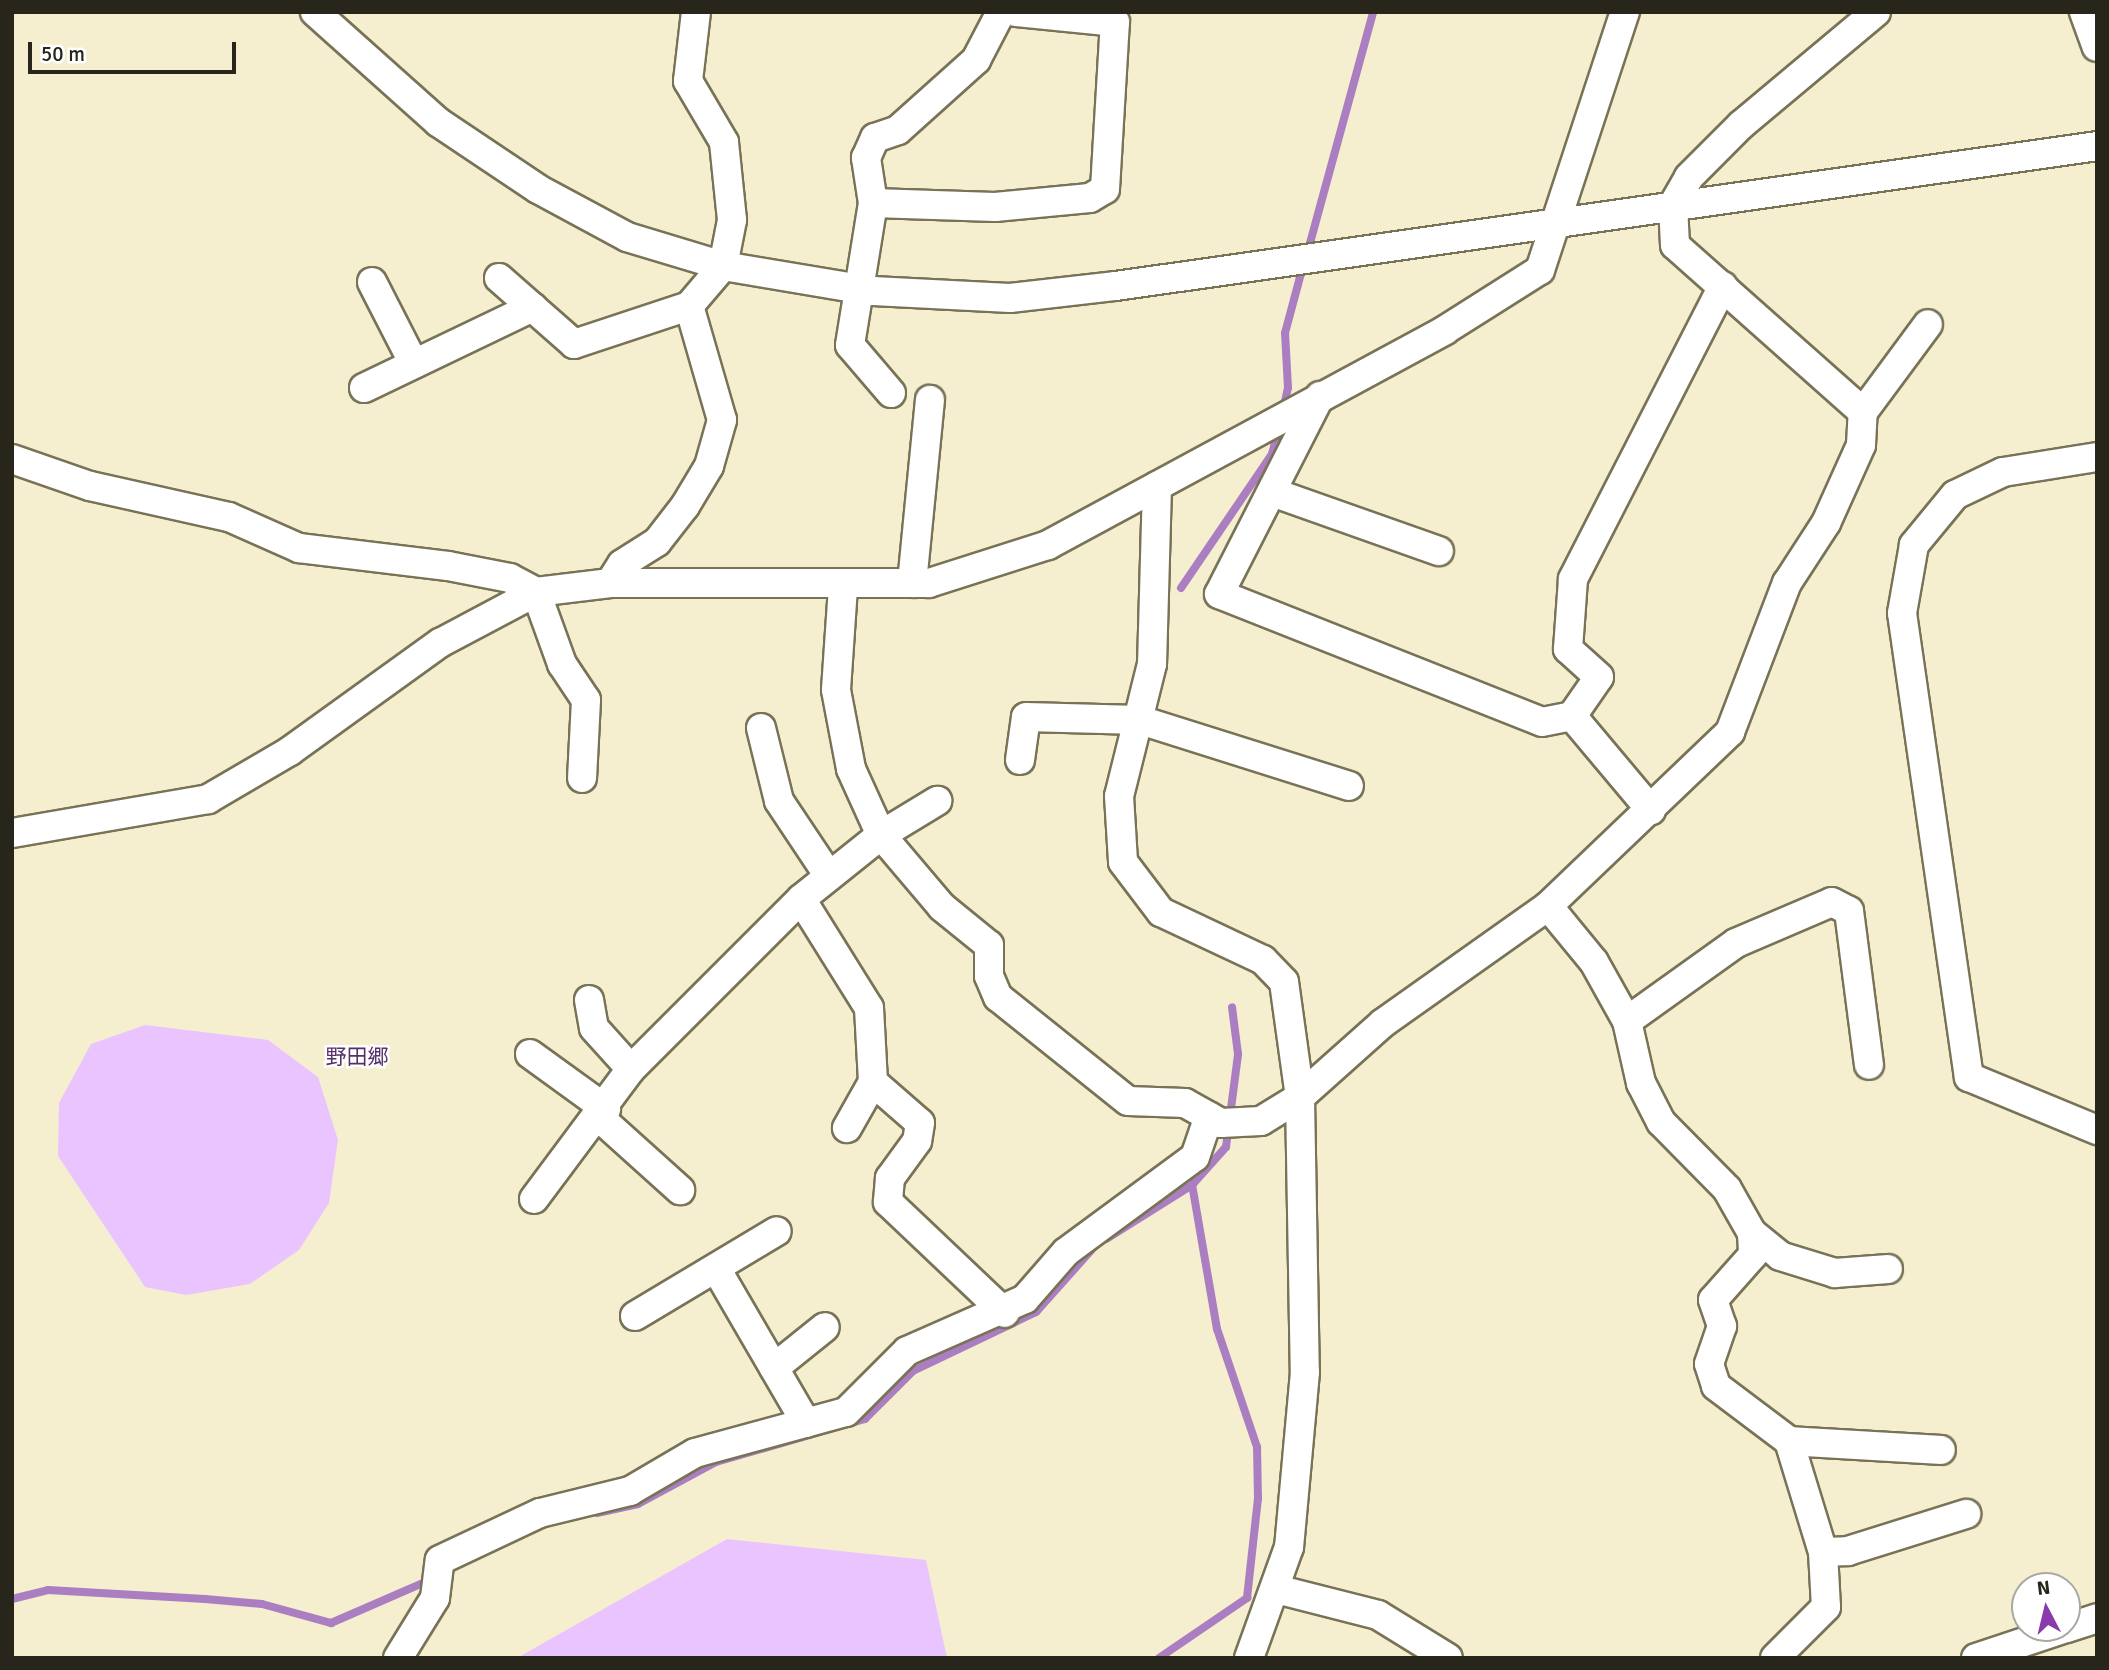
<!DOCTYPE html>
<html>
<head>
<meta charset="utf-8">
<style>
  body { margin:0 }
  #map { position:relative; width:2109px; height:1670px; overflow:hidden; background:#f5efd0; font-family:Signika,"Noto Sans JP",sans-serif }
  div>[style] { position:absolute }
  .green>* { inset:0; background:#eac4fe }
  .stream>* { height:8px; margin:-4px; padding:0 4px; transform-origin:4px; border-radius:4px; background:#aa7ec0 }
  .roads { filter:drop-shadow(2px 0 #787357) drop-shadow(-2px 0 #787357) drop-shadow(0 2px #787357) drop-shadow(0 -2px #787357) }
  .minor>* { height:28px; margin:-14px; padding:0 14px; transform-origin:14px; border-radius:14px; background:#fff }
  span { translate:-50% -50%; white-space:nowrap; text-align:center; line-height:1.15; -webkit-text-stroke:5px #fff; paint-order:stroke }
  .quarter-label { font-size:21px; color:#563068 }
  .frame { position:absolute; inset:0; border:14px solid #28261a; pointer-events:none }
  .north { position:absolute; left:2011px; top:1572px; width:70px; height:70px; box-sizing:border-box; background:#fff; border:2px solid #a9a8a3; border-radius:50%; rotate:353deg; font-size:19px; font-weight:700; line-height:28px; text-align:center; color:#28261a }
  .north::after { content:''; display:block; margin:auto; width:24px; height:32px; background:#893aab; clip-path:polygon(50% 0,100% 100%,50% 72%,0 100%) }
  .scale { position:absolute; left:28px; top:42px; width:208px; height:32px; box-sizing:border-box; border:4px solid #28261a; border-top:0; padding-left:9px; font-size:21px; line-height:24px; white-space:nowrap; color:#28261a; -webkit-text-stroke:5px #fff; paint-order:stroke }
</style>
</head>
<body>
<div id="map">
  <div class="green">
    <div style="clip-path:polygon(145px 1025px,268px 1040px,318px 1077px,338px 1140px,329px 1203px,299px 1250px,250px 1284px,186px 1295px,145px 1287px,58px 1156px,59px 1103px,91px 1044px)"></div>
    <div style="clip-path:polygon(727px 1539px,926px 1560px,947px 1658px,517px 1658px)"></div>
  </div>
  <div class="stream">
    <div style="left:1307px;top:254px;width:251px;rotate:-74.7deg"></div>
    <div style="left:1283px;top:411px;width:24px;rotate:-78deg"></div>
    <div style="left:1288px;top:388px;width:55px;rotate:-93.1deg"></div>
    <div style="left:1285px;top:333px;width:69px;rotate:-75deg"></div>
    <div style="left:1181px;top:588px;width:162px;rotate:-55.8deg"></div>
    <div style="left:1272px;top:454px;width:28px;rotate:-75deg"></div>
    <div style="left:1106px;top:1239px;width:102px;rotate:-32.1deg"></div>
    <div style="left:1192px;top:1185px;width:51px;rotate:-48.2deg"></div>
    <div style="left:1226px;top:1147px;width:94px;rotate:-82.6deg"></div>
    <div style="left:1238px;top:1054px;width:47px;rotate:-97.3deg"></div>
    <div style="left:597px;top:1513px;width:42px;rotate:-12.4deg"></div>
    <div style="left:638px;top:1504px;width:89px;rotate:-28.3deg"></div>
    <div style="left:716px;top:1462px;width:155px;rotate:-16.1deg"></div>
    <div style="left:865px;top:1419px;width:68px;rotate:-45deg"></div>
    <div style="left:913px;top:1371px;width:136px;rotate:-25.6deg"></div>
    <div style="left:1036px;top:1312px;width:89px;rotate:-48.2deg"></div>
    <div style="left:12px;top:1599px;width:37px;rotate:-14deg"></div>
    <div style="left:48px;top:1590px;width:157px;rotate:3.3deg"></div>
    <div style="left:205px;top:1599px;width:57px;rotate:5deg"></div>
    <div style="left:262px;top:1604px;width:72px;rotate:15.4deg"></div>
    <div style="left:331px;top:1623px;width:108px;rotate:-23.5deg"></div>
    <div style="left:1159px;top:1658px;width:107px;rotate:-34.3deg"></div>
    <div style="left:1247px;top:1598px;width:101px;rotate:-83.7deg"></div>
    <div style="left:1258px;top:1498px;width:51px;rotate:-91.1deg"></div>
    <div style="left:1257px;top:1447px;width:125px;rotate:-108.7deg"></div>
    <div style="left:1217px;top:1329px;width:146px;rotate:-99.8deg"></div>
  </div>
  <div class="roads">
    <div class="minor">
      <div style="left:315px;top:12px;width:165px;rotate:41.8deg"></div>
      <div style="left:438px;top:122px;width:120px;rotate:33.8deg"></div>
      <div style="left:538px;top:189px;width:101px;rotate:28.3deg"></div>
      <div style="left:627px;top:237px;width:100px;rotate:16.8deg"></div>
      <div style="left:723px;top:266px;width:152px;rotate:9.5deg"></div>
      <div style="left:873px;top:291px;width:137px;rotate:2.9deg"></div>
      <div style="left:1010px;top:298px;width:107px;rotate:-6.5deg"></div>
      <div style="left:1116px;top:286px;width:991px;rotate:-8.12deg"></div>
      <div style="left:2084px;top:12px;width:37px;rotate:70deg"></div>
      <div style="left:873px;top:203px;width:122px;rotate:1.9deg"></div>
      <div style="left:995px;top:207px;width:95px;rotate:-5.4deg"></div>
      <div style="left:1090px;top:198px;width:17px;rotate:-31deg"></div>
      <div style="left:1105px;top:189px;width:167px;rotate:-86.6deg"></div>
      <div style="left:1115px;top:22px;width:100px;rotate:-174.2deg"></div>
      <div style="left:499px;top:278px;width:100px;rotate:41.3deg"></div>
      <div style="left:574px;top:344px;width:121px;rotate:-18.3deg"></div>
      <div style="left:372px;top:282px;width:92px;rotate:62.9deg"></div>
      <div style="left:364px;top:388px;width:187px;rotate:-25.6deg"></div>
      <div style="left:891px;top:393px;width:63px;rotate:-130.5deg"></div>
      <div style="left:850px;top:345px;width:144px;rotate:-80.8deg"></div>
      <div style="left:873px;top:203px;width:46px;rotate:-98.8deg"></div>
      <div style="left:866px;top:158px;width:22px;rotate:-66deg"></div>
      <div style="left:875px;top:138px;width:24px;rotate:-19deg"></div>
      <div style="left:898px;top:130px;width:105px;rotate:-41.9deg"></div>
      <div style="left:976px;top:60px;width:54px;rotate:-62.5deg"></div>
      <div style="left:1320px;top:396px;width:222px;rotate:117deg"></div>
      <div style="left:1219px;top:594px;width:347px;rotate:21.6deg"></div>
      <div style="left:1542px;top:722px;width:31px;rotate:-11deg"></div>
      <div style="left:1572px;top:716px;width:47px;rotate:-55.3deg"></div>
      <div style="left:1599px;top:677px;width:42px;rotate:-137.9deg"></div>
      <div style="left:1568px;top:649px;width:70px;rotate:-85.9deg"></div>
      <div style="left:1573px;top:579px;width:329px;rotate:-62.9deg"></div>
      <div style="left:1863px;top:412px;width:109px;rotate:-53.5deg"></div>
      <div style="left:2097px;top:457px;width:95px;rotate:170.9deg"></div>
      <div style="left:2003px;top:472px;width:53px;rotate:154.4deg"></div>
      <div style="left:1955px;top:495px;width:65px;rotate:129.4deg"></div>
      <div style="left:1914px;top:545px;width:69px;rotate:100deg"></div>
      <div style="left:1902px;top:613px;width:469px;rotate:81.8deg"></div>
      <div style="left:1969px;top:1077px;width:139px;rotate:22.5deg"></div>
      <div style="left:12px;top:459px;width:83px;rotate:19.1deg"></div>
      <div style="left:90px;top:486px;width:142px;rotate:12.6deg"></div>
      <div style="left:229px;top:517px;width:77px;rotate:23.9deg"></div>
      <div style="left:299px;top:548px;width:150px;rotate:6.9deg"></div>
      <div style="left:448px;top:566px;width:63px;rotate:11deg"></div>
      <div style="left:510px;top:578px;width:30px;rotate:28deg"></div>
      <div style="left:536px;top:592px;width:77px;rotate:70.1deg"></div>
      <div style="left:562px;top:664px;width:43px;rotate:56.3deg"></div>
      <div style="left:586px;top:700px;width:78px;rotate:92.9deg"></div>
      <div style="left:1157px;top:486px;width:178px;rotate:91.6deg"></div>
      <div style="left:1152px;top:664px;width:136px;rotate:104deg"></div>
      <div style="left:1119px;top:796px;width:66px;rotate:86.5deg"></div>
      <div style="left:1123px;top:862px;width:63px;rotate:52.8deg"></div>
      <div style="left:1161px;top:912px;width:113px;rotate:25.2deg"></div>
      <div style="left:1263px;top:960px;width:30px;rotate:46deg"></div>
      <div style="left:1284px;top:982px;width:116px;rotate:82.1deg"></div>
      <div style="left:1300px;top:1097px;width:275px;rotate:89deg"></div>
      <div style="left:1305px;top:1372px;width:176px;rotate:95.2deg"></div>
      <div style="left:1289px;top:1547px;width:118px;rotate:109.8deg"></div>
      <div style="left:1272px;top:492px;width:177px;rotate:19.5deg"></div>
      <div style="left:610px;top:583px;width:22px;rotate:-58deg"></div>
      <div style="left:622px;top:564px;width:41px;rotate:-32.2deg"></div>
      <div style="left:657px;top:542px;width:46px;rotate:-52.1deg"></div>
      <div style="left:685px;top:506px;width:47px;rotate:-59deg"></div>
      <div style="left:709px;top:466px;width:48px;rotate:-74.2deg"></div>
      <div style="left:722px;top:420px;width:119px;rotate:-106.1deg"></div>
      <div style="left:689px;top:306px;width:52px;rotate:-49.6deg"></div>
      <div style="left:723px;top:266px;width:47px;rotate:-78.9deg"></div>
      <div style="left:732px;top:220px;width:78px;rotate:-95.9deg"></div>
      <div style="left:724px;top:142px;width:71px;rotate:-120.5deg"></div>
      <div style="left:688px;top:81px;width:69px;rotate:-83.4deg"></div>
      <div style="left:912px;top:583px;width:184px;rotate:-84.4deg"></div>
      <div style="left:843px;top:587px;width:103px;rotate:93.9deg"></div>
      <div style="left:836px;top:690px;width:80px;rotate:79.2deg"></div>
      <div style="left:851px;top:769px;width:72px;rotate:65.6deg"></div>
      <div style="left:881px;top:835px;width:94px;rotate:49.7deg"></div>
      <div style="left:942px;top:907px;width:60px;rotate:39deg"></div>
      <div style="left:989px;top:945px;width:31px;rotate:90deg"></div>
      <div style="left:989px;top:976px;width:23px;rotate:67deg"></div>
      <div style="left:998px;top:997px;width:166px;rotate:38.7deg"></div>
      <div style="left:1128px;top:1101px;width:57px;rotate:2deg"></div>
      <div style="left:1185px;top:1103px;width:41px;rotate:29.1deg"></div>
      <div style="left:1221px;top:1123px;width:40px;rotate:-2.9deg"></div>
      <div style="left:1261px;top:1121px;width:46px;rotate:-31.6deg"></div>
      <div style="left:1300px;top:1097px;width:111px;rotate:-41.7deg"></div>
      <div style="left:1383px;top:1023px;width:202px;rotate:-35.3deg"></div>
      <div style="left:1548px;top:906px;width:252px;rotate:-43.7deg"></div>
      <div style="left:1730px;top:732px;width:160px;rotate:-69.1deg"></div>
      <div style="left:1787px;top:583px;width:72px;rotate:-57deg"></div>
      <div style="left:1826px;top:523px;width:85px;rotate:-65.8deg"></div>
      <div style="left:1861px;top:445px;width:33px;rotate:-87deg"></div>
      <div style="left:1863px;top:412px;width:251px;rotate:-138.4deg"></div>
      <div style="left:1675px;top:245px;width:40px;rotate:-92.9deg"></div>
      <div style="left:1673px;top:205px;width:32px;rotate:-60deg"></div>
      <div style="left:1689px;top:177px;width:74px;rotate:-45deg"></div>
      <div style="left:1741px;top:125px;width:176px;rotate:-39.9deg"></div>
      <div style="left:1572px;top:716px;width:123px;rotate:50deg"></div>
      <div style="left:761px;top:728px;width:75px;rotate:76.1deg"></div>
      <div style="left:779px;top:801px;width:90px;rotate:56.3deg"></div>
      <div style="left:1020px;top:760px;width:43px;rotate:-82.1deg"></div>
      <div style="left:1026px;top:717px;width:114px;rotate:1.5deg"></div>
      <div style="left:1140px;top:720px;width:219px;rotate:17.5deg"></div>
      <div style="left:12px;top:833px;width:199px;rotate:-9.8deg"></div>
      <div style="left:208px;top:799px;width:95px;rotate:-30.3deg"></div>
      <div style="left:290px;top:751px;width:185px;rotate:-35.8deg"></div>
      <div style="left:440px;top:643px;width:109px;rotate:-28deg"></div>
      <div style="left:536px;top:592px;width:75px;rotate:-6.9deg"></div>
      <div style="left:610px;top:583px;width:319px"></div>
      <div style="left:929px;top:583px;width:125px;rotate:-17.7deg"></div>
      <div style="left:1048px;top:545px;width:451px;rotate:-28.4deg"></div>
      <div style="left:1445px;top:330px;width:112px;rotate:-32.3deg"></div>
      <div style="left:1540px;top:270px;width:272px;rotate:-71.8deg"></div>
      <div style="left:801px;top:899px;width:128px;rotate:58deg"></div>
      <div style="left:869px;top:1008px;width:74px;rotate:86.9deg"></div>
      <div style="left:873px;top:1082px;width:53px;rotate:119.5deg"></div>
      <div style="left:1548px;top:906px;width:72px;rotate:50.6deg"></div>
      <div style="left:1594px;top:962px;width:68px;rotate:60.8deg"></div>
      <div style="left:1627px;top:1021px;width:64px;rotate:77.3deg"></div>
      <div style="left:1641px;top:1083px;width:44px;rotate:62.9deg"></div>
      <div style="left:1661px;top:1122px;width:94px;rotate:45.4deg"></div>
      <div style="left:1727px;top:1189px;width:51px;rotate:60.4deg"></div>
      <div style="left:1752px;top:1233px;width:22px;rotate:87deg"></div>
      <div style="left:1753px;top:1255px;width:60px;rotate:131.6deg"></div>
      <div style="left:1713px;top:1300px;width:28px;rotate:71deg"></div>
      <div style="left:1722px;top:1326px;width:40px;rotate:108.9deg"></div>
      <div style="left:1709px;top:1364px;width:23px;rotate:72deg"></div>
      <div style="left:1716px;top:1386px;width:91px;rotate:37deg"></div>
      <div style="left:1789px;top:1441px;width:116px;rotate:73deg"></div>
      <div style="left:1823px;top:1552px;width:55px;rotate:86.9deg"></div>
      <div style="left:1826px;top:1607px;width:72px;rotate:135deg"></div>
      <div style="left:589px;top:1000px;width:28px;rotate:80deg"></div>
      <div style="left:594px;top:1028px;width:55px;rotate:47.9deg"></div>
      <div style="left:1627px;top:1021px;width:134px;rotate:-35.6deg"></div>
      <div style="left:1736px;top:943px;width:104px;rotate:-23.1deg"></div>
      <div style="left:1832px;top:902px;width:19px;rotate:28deg"></div>
      <div style="left:1849px;top:911px;width:155px;rotate:82.6deg"></div>
      <div style="left:530px;top:1054px;width:94px;rotate:35.9deg"></div>
      <div style="left:873px;top:1082px;width:62px;rotate:41.1deg"></div>
      <div style="left:920px;top:1123px;width:18px;rotate:99deg"></div>
      <div style="left:917px;top:1141px;width:46px;rotate:126.1deg"></div>
      <div style="left:890px;top:1178px;width:24px;rotate:95deg"></div>
      <div style="left:888px;top:1202px;width:161px;rotate:43.5deg"></div>
      <div style="left:600px;top:1118px;width:108px;rotate:42deg"></div>
      <div style="left:534px;top:1199px;width:162px;rotate:-53.3deg"></div>
      <div style="left:631px;top:1069px;width:240px;rotate:-45deg"></div>
      <div style="left:801px;top:899px;width:102px;rotate:-38.7deg"></div>
      <div style="left:881px;top:835px;width:66px;rotate:-31.3deg"></div>
      <div style="left:1752px;top:1233px;width:36px;rotate:39deg"></div>
      <div style="left:1780px;top:1256px;width:58px;rotate:17.2deg"></div>
      <div style="left:1835px;top:1273px;width:53px;rotate:-4.3deg"></div>
      <div style="left:717px;top:1270px;width:177px;rotate:59.8deg"></div>
      <div style="left:635px;top:1316px;width:165px;rotate:-30.9deg"></div>
      <div style="left:774px;top:1368px;width:65px;rotate:-38.8deg"></div>
      <div style="left:1789px;top:1441px;width:152px;rotate:3.4deg"></div>
      <div style="left:1823px;top:1552px;width:25px;rotate:-2deg"></div>
      <div style="left:1848px;top:1551px;width:124px;rotate:-17.4deg"></div>
      <div style="left:1276px;top:1589px;width:105px;rotate:14.3deg"></div>
      <div style="left:1378px;top:1615px;width:82px;rotate:31.6deg"></div>
      <div style="left:2067px;top:1628px;width:32px;rotate:-18deg"></div>
      <div style="left:398px;top:1658px;width:70px;rotate:-58.3deg"></div>
      <div style="left:435px;top:1598px;width:38px;rotate:-83deg"></div>
      <div style="left:440px;top:1560px;width:110px;rotate:-25.2deg"></div>
      <div style="left:540px;top:1513px;width:93px;rotate:-13.7deg"></div>
      <div style="left:630px;top:1491px;width:75px;rotate:-30.3deg"></div>
      <div style="left:695px;top:1453px;width:156px;rotate:-15.2deg"></div>
      <div style="left:846px;top:1412px;width:86px;rotate:-45deg"></div>
      <div style="left:907px;top:1351px;width:129px;rotate:-23.8deg"></div>
      <div style="left:1025px;top:1299px;width:62px;rotate:-48.9deg"></div>
      <div style="left:1066px;top:1252px;width:160px;rotate:-36.4deg"></div>
      <div style="left:1195px;top:1157px;width:43px;rotate:-71.1deg"></div>
      <div style="left:1976px;top:1658px;width:95px;rotate:-18.4deg"></div>
    </div>
  </div>
  <div class="quarter-label">
    <span style="left:357px;top:1057px">野田郷</span>
  </div>
  <div class="frame"></div>
  <div class="north">N</div>
  <div class="scale">50 m</div>
</div>
</body>
</html>
